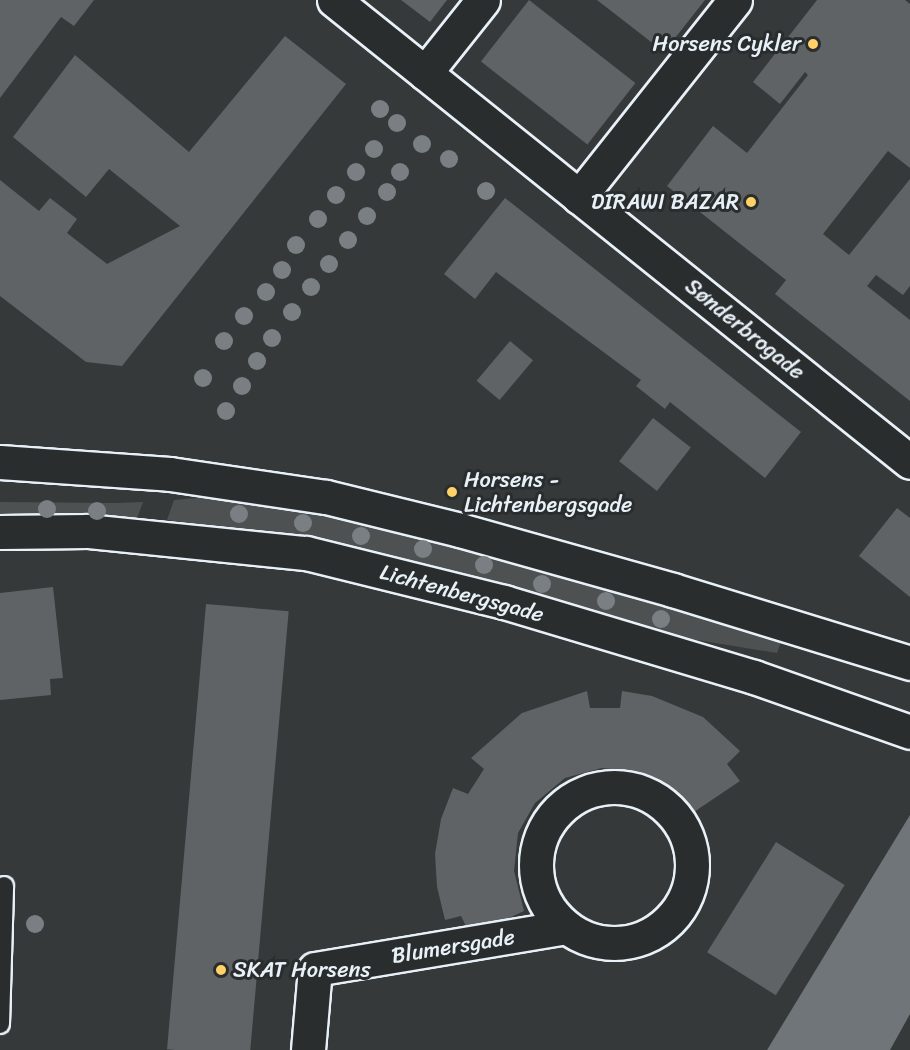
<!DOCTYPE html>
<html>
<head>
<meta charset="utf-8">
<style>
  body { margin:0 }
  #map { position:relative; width:910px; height:1050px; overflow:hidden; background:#35393a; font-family:Sriracha,sans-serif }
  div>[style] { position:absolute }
  .green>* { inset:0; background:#4d5152 }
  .water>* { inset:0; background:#707579 }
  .building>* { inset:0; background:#5f6365; transform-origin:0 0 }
  .roads { filter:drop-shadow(2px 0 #e8f1f8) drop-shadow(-2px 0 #e8f1f8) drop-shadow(0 2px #e8f1f8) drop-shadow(0 -2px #e8f1f8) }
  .lane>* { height:18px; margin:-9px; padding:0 9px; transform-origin:9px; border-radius:9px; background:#2a2d2e }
  .street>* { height:33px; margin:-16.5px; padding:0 16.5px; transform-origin:16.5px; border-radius:16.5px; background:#2a2d2e }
  .street>.ring { margin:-16.5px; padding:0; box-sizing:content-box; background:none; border:33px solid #2a2d2e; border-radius:50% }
  .secondary>* { height:33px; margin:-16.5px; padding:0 16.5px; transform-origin:16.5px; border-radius:16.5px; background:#2a2d2e }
  .trees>* { width:18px; height:18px; margin:-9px; border-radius:50%; background:#7a7f83 }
  .dots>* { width:16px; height:16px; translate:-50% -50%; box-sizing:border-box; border:3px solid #2a2d2e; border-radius:50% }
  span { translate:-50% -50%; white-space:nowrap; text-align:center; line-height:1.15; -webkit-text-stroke:6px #2a2d2e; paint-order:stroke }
  .poi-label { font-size:22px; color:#e8f1f8 }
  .right { translate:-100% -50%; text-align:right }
  .left { translate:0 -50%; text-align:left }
  .street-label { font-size:22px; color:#e8f1f8 }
</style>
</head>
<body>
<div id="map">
  <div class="green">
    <div style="clip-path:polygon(220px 496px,314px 508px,511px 559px,782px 639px,777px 653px,691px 639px,257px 532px,167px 520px,174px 500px)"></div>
    <div style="clip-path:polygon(0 502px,117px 503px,143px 502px,137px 518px,0 514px)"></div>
  </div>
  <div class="water">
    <div style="clip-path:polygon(910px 815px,910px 1014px,890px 1050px,767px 1050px)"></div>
  </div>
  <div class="building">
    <div style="clip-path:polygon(0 0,94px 0,74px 26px,61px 17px,0 98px)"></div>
    <div style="clip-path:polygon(401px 0,447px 0,430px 22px)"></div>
    <div style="left:529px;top:0;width:135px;height:78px;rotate:38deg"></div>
    <div style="clip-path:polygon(597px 0,705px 0,664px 52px)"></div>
    <div style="clip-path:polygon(817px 0,905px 0,910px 4px,910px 168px,888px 151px,823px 234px,849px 255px,910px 179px,910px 286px,903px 295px,876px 275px,867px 286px,910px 320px,910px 401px,775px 294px,786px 280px,667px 186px,713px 126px,747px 153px,808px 75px,805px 72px,780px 104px,753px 82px)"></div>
    <div style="clip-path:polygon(285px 36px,346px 84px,122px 366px,86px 362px,0 296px,0 180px,39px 211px,50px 198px,77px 219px,67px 233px,107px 264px,180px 226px,109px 169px,86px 197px,13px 137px,75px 55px,189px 152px)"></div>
    <div style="clip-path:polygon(505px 198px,801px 432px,765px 478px,670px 402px,665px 409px,636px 386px,641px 380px,496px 272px,475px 299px,444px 274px)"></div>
    <div style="left:510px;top:341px;width:30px;height:52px;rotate:40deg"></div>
    <div style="left:653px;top:418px;width:48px;height:55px;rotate:38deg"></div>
    <div style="clip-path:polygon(897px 508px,910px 518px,910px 597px,859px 556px)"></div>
    <div style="clip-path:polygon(53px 587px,63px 678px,50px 679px,51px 695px,0 700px,0 593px)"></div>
    <div style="left:206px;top:604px;width:83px;height:447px;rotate:5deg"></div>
    <div style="clip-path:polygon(587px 691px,590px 708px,620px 708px,622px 691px,652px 696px,703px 717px,740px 751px,727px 764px,740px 781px,691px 814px,664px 786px,636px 772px,602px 768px,565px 778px,535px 803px,518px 833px,514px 871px,524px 911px,471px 936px,461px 916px,445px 920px,437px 887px,435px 854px,441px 819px,453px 788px,468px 794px,484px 769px,471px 758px,522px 713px)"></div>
    <div style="left:776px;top:842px;width:81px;height:130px;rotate:32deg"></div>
  </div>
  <div class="roads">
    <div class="lane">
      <div style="left:0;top:1024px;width:138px;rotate:-88.3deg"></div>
    </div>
    <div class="street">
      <div style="left:334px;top:0;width:738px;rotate:38.73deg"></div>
      <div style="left:425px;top:73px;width:93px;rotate:-51.5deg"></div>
      <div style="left:579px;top:197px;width:251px;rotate:-51.6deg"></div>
      <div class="ring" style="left:536px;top:787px;width:123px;height:123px"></div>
      <div style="left:308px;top:1050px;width:81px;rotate:-85.1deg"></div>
      <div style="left:315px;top:969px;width:254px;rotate:-9.5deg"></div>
    </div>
    <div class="secondary">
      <div style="left:0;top:462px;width:170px;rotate:4deg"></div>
      <div style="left:170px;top:474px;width:158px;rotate:8.4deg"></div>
      <div style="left:326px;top:497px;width:138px;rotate:13.8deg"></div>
      <div style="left:460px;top:530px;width:221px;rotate:15.7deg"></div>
      <div style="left:673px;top:590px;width:248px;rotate:17.1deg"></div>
      <div style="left:0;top:532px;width:88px;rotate:-0.7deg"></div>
      <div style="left:88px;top:531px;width:219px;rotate:5.8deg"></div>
      <div style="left:306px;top:553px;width:204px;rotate:13.9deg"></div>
      <div style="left:504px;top:602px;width:261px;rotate:16.7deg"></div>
      <div style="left:754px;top:677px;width:165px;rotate:19.4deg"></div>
    </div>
  </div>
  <div class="trees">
    <div style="left:380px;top:109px"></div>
    <div style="left:397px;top:123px"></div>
    <div style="left:422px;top:144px"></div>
    <div style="left:374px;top:149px"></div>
    <div style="left:449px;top:159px"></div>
    <div style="left:356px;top:172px"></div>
    <div style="left:400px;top:172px"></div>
    <div style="left:486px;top:191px"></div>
    <div style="left:387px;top:192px"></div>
    <div style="left:336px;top:195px"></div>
    <div style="left:367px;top:216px"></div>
    <div style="left:318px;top:219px"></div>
    <div style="left:348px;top:240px"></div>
    <div style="left:296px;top:245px"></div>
    <div style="left:329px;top:264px"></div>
    <div style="left:282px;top:270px"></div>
    <div style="left:311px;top:287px"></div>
    <div style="left:266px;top:292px"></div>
    <div style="left:292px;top:312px"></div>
    <div style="left:244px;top:316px"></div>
    <div style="left:272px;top:338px"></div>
    <div style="left:224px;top:341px"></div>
    <div style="left:257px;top:361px"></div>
    <div style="left:203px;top:378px"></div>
    <div style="left:242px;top:386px"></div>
    <div style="left:226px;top:411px"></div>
    <div style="left:47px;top:509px"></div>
    <div style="left:97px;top:511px"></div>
    <div style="left:239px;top:514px"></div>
    <div style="left:303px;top:523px"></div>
    <div style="left:361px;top:536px"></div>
    <div style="left:423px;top:549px"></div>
    <div style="left:484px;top:565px"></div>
    <div style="left:542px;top:584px"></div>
    <div style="left:606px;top:601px"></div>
    <div style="left:661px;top:619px"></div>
    <div style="left:35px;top:924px"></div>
  </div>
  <div class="dots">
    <div style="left:813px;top:44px;background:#ffd166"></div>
    <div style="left:751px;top:202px;background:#ffd166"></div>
    <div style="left:452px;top:492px;background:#ffd166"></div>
    <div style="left:221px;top:970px;background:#ffd166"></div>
  </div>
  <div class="poi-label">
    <span class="right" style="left:801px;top:44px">Horsens Cykler</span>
    <span class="right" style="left:739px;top:202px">DIRAWI BAZAR</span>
    <span class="left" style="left:464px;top:492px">Horsens -<br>Lichtenbergsgade</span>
    <span class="left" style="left:233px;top:970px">SKAT Horsens</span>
  </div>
  <div class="street-label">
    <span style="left:745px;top:329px;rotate:39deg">Sønderbrogade</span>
    <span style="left:462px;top:593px;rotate:15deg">Lichtenbergsgade</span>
    <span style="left:453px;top:946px;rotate:-9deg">Blumersgade</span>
  </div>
</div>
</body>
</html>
